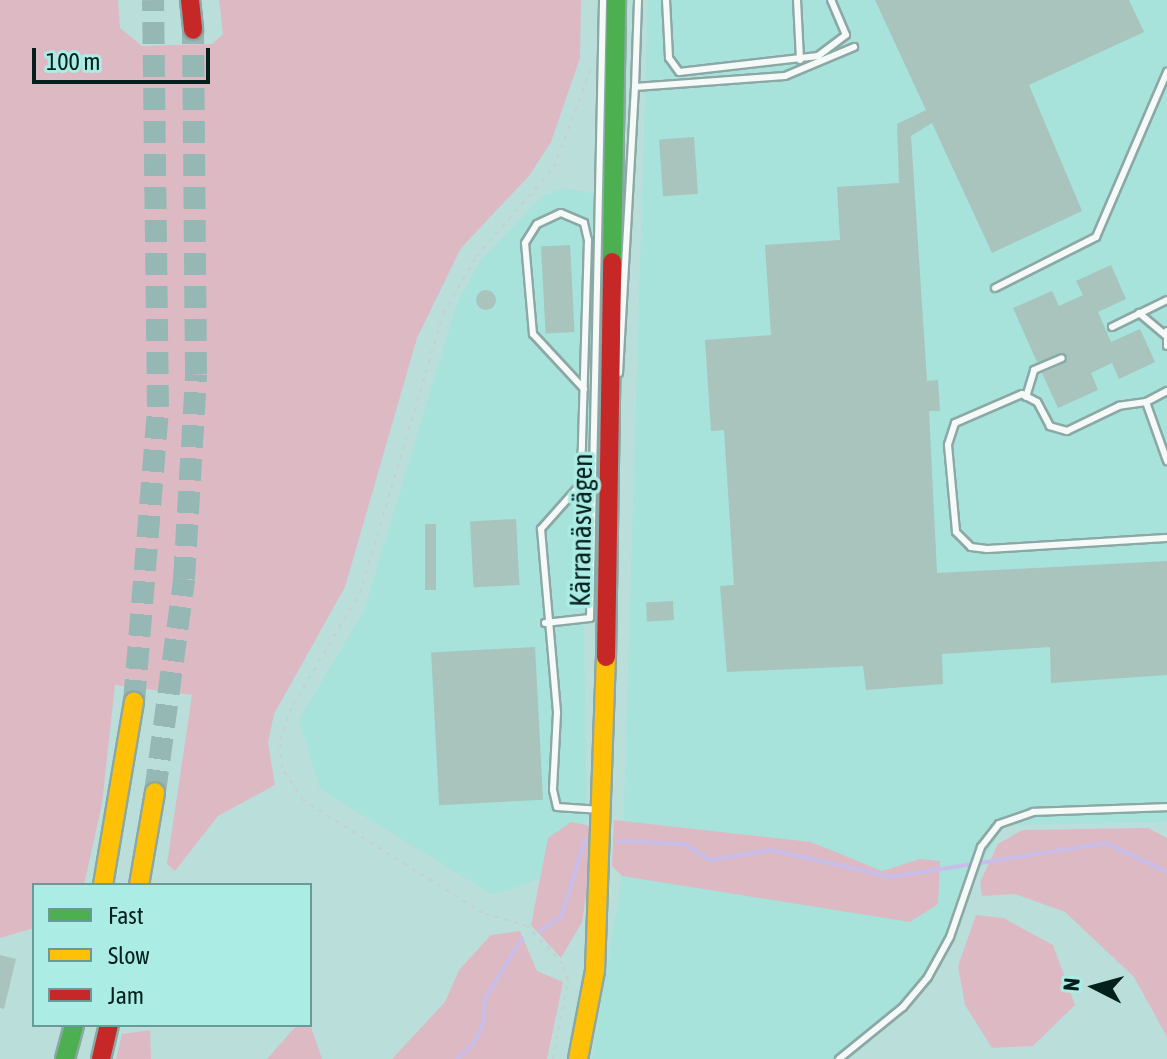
<!DOCTYPE html>
<html>
<head>
<meta charset="utf-8">
<style>
  body { margin:0 }
  #map { position:relative; width:1167px; height:1059px; overflow:hidden; background:#badeda; font-family:"Asap Condensed",sans-serif }
  div>[style] { position:absolute }
  .built>* { inset:0; background:#a7e2db }
  .green>* { inset:0; background:#ddbac3 }
  .stream>* { height:4px; margin:-2px; padding:0 2px; transform-origin:2px; border-radius:2px; background:#c9bee9 }
  .building>* { inset:0; background:#a8c4bd; transform-origin:0 0 }
  .round { border-radius:50% }
  .highway-tunnel>* { height:22px; margin-top:-11px; transform-origin:0; background:repeating-linear-gradient(90deg,#96b8b4 0 22px,transparent 0 33px) }
  .path>* { height:2px; margin-top:-1px; transform-origin:0; background:repeating-linear-gradient(90deg,#c5d0cf 0 4px,transparent 0 10px) }
  .roads { filter:drop-shadow(2px 0 #8ba8a5) drop-shadow(-2px 0 #8ba8a5) drop-shadow(0 2px #8ba8a5) drop-shadow(0 -2px #8ba8a5) }
  .lane>* { height:6px; margin:-3px; padding:0 3px; transform-origin:3px; border-radius:3px; background:#f5faf9 }
  .fast>* { height:18px; margin:-9px; padding:0 9px; transform-origin:9px; border-radius:9px; background:#4caf50 }
  .slow>* { height:18px; margin:-9px; padding:0 9px; transform-origin:9px; border-radius:9px; background:#ffc107 }
  .jam>* { height:18px; margin:-9px; padding:0 9px; transform-origin:9px; border-radius:9px; background:#c62828 }
  span { translate:-50% -50%; white-space:nowrap; text-align:center; line-height:1.15; -webkit-text-stroke:7px #abede5; paint-order:stroke }
  .street-label { font-size:28px; color:#041f1c }
  .legend { position:absolute; left:32px; top:883px; width:280px; height:144px; box-sizing:border-box; background:#abede5; border:2px solid #689b95; margin:0; padding:10px 14px; list-style:none; font-size:24px; color:#041f1c }
  .legend li { display:flex; align-items:center; gap:16px; height:40px }
  .legend b { width:40px; border:2px solid #689b95 }
  .north { position:absolute; left:1055px; top:947px; width:80px; height:80px; -webkit-text-stroke:6px #abede5; paint-order:stroke; rotate:276deg; font-size:22px; font-weight:700; line-height:32px; text-align:center; color:#041f1c }
  .north::after { content:''; display:block; margin:auto; width:28px; height:36px; background:#041f1c; clip-path:polygon(50% 0,100% 100%,50% 72%,0 100%) }
  .scale { position:absolute; left:32px; top:48px; width:178px; height:36px; box-sizing:border-box; border:4px solid #041f1c; border-top:0; padding-left:10px; font-size:24px; line-height:28px; white-space:nowrap; color:#041f1c; -webkit-text-stroke:6px #abede5; paint-order:stroke }
</style>
</head>
<body>
<div id="map">
  <div class="built">
    <div style="clip-path:polygon(648px 0,1167px 0,1167px 822px,1003px 825px,919px 985px,835px 1059px,592px 1059px,622px 876px)"></div>
    <div style="clip-path:polygon(565px 188px,595px 194px,584px 642px,587px 820px,563px 870px,493px 895px,320px 789px,299px 720px,364px 611px,457px 303px,482px 259px,544px 195px)"></div>
  </div>
  <div class="green">
    <div style="clip-path:polygon(0 0,118px 0,120px 28px,142px 46px,212px 44px,223px 34px,219px 0,581px 0,580px 58px,551px 142px,529px 176px,461px 248px,417px 338px,345px 587px,274px 714px,268px 743px,275px 785px,218px 816px,175px 871px,167px 864px,192px 695px,115px 685px,102px 804px,84px 885px,34px 885px,34px 928px,0 938px)"></div>
    <div style="clip-path:polygon(614px 820px,811px 842px,882px 871px,920px 859px,940px 861px,938px 904px,910px 922px,622px 876px,612px 866px)"></div>
    <div style="clip-path:polygon(571px 822px,596px 827px,582px 922px,561px 958px,531px 925px,548px 838px)"></div>
    <div style="clip-path:polygon(1148px 828px,1167px 838px,1167px 1037px,1134px 977px,1065px 912px,1015px 894px,982px 896px,980px 882px,998px 844px,1022px 830px)"></div>
    <div style="clip-path:polygon(976px 915px,1003px 918px,1053px 945px,1075px 1005px,1033px 1046px,992px 1048px,965px 1005px,958px 966px)"></div>
    <div style="clip-path:polygon(520px 931px,537px 971px,563px 982px,547px 1059px,392px 1059px,445px 1002px,459px 970px,491px 935px)"></div>
    <div style="clip-path:polygon(310px 1024px,322px 1059px,267px 1059px,297px 1025px)"></div>
    <div style="clip-path:polygon(150px 1030px,151px 1059px,116px 1059px,122px 1034px)"></div>
  </div>
  <div class="stream">
    <div style="left:619px;top:841px;width:65px;rotate:2.6deg"></div>
    <div style="left:684px;top:844px;width:31px;rotate:31deg"></div>
    <div style="left:711px;top:860px;width:61px;rotate:-9.5deg"></div>
    <div style="left:771px;top:850px;width:123px;rotate:12.7deg"></div>
    <div style="left:891px;top:877px;width:218px;rotate:-9deg"></div>
    <div style="left:1106px;top:843px;width:68px;rotate:25.4deg"></div>
    <div style="left:540px;top:931px;width:25px;rotate:-34deg"></div>
    <div style="left:561px;top:917px;width:81px;rotate:-72.7deg"></div>
    <div style="left:585px;top:840px;width:6px"></div>
    <div style="left:457px;top:1059px;width:22px;rotate:-43deg"></div>
    <div style="left:473px;top:1044px;width:25px;rotate:-63deg"></div>
    <div style="left:484px;top:1022px;width:23px;rotate:-88deg"></div>
    <div style="left:485px;top:999px;width:71px;rotate:-58.8deg"></div>
  </div>
  <div class="building">
    <div style="clip-path:polygon(875px 0,1129px 0,1144px 32px,1029px 85px,1082px 211px,992px 253px,932px 123px,911px 136px,927px 381px,938px 380px,940px 411px,929px 411px,937px 573px,1167px 561px,1167px 675px,1051px 683px,1050px 647px,942px 654px,943px 684px,866px 690px,863px 666px,727px 672px,720px 586px,734px 585px,724px 430px,711px 431px,705px 340px,771px 335px,765px 245px,840px 240px,837px 187px,899px 183px,897px 124px,926px 110px)"></div>
    <div style="left:694px;top:137px;width:57px;height:35px;rotate:86deg"></div>
    <div style="left:570px;top:245px;width:87px;height:29px;rotate:87deg"></div>
    <div style="clip-path:polygon(1111px 265px,1126px 299px,1098px 312px,1111px 342px,1140px 329px,1155px 362px,1119px 379px,1112px 363px,1091px 373px,1098px 390px,1058px 408px,1042px 373px,1065px 363px,1067px 355px,1037px 362px,1013px 308px,1052px 291px,1059px 306px,1083px 295px,1076px 281px)"></div>
    <div class="round" style="left:476px;top:290px;width:20px;height:20px"></div>
    <div style="left:516px;top:519px;width:66px;height:46px;rotate:87deg"></div>
    <div style="left:425px;top:524px;width:11px;height:66px"></div>
    <div style="left:673px;top:601px;width:19px;height:27px;rotate:87deg"></div>
    <div style="left:535px;top:647px;width:153px;height:104px;rotate:87deg"></div>
    <div style="clip-path:polygon(0 955px,16px 959px,4px 1009px,0 1008px)"></div>
  </div>
  <div class="highway-tunnel">
    <div style="left:134px;top:702px;width:296px;rotate:-85.3deg"></div>
    <div style="left:158px;top:407px;width:407px;rotate:-90.7deg"></div>
    <div style="left:155px;top:792px;width:215px;rotate:-82.2deg"></div>
    <div style="left:184px;top:579px;width:205px;rotate:-86.6deg"></div>
    <div style="left:196px;top:374px;width:344px;rotate:-90.5deg"></div>
  </div>
  <div class="path">
    <div style="left:553px;top:1059px;width:80px;rotate:-79.2deg"></div>
    <div style="left:568px;top:980px;width:17px;rotate:-107deg"></div>
    <div style="left:563px;top:964px;width:52px;rotate:-133.5deg"></div>
    <div style="left:527px;top:926px;width:46px;rotate:-163.5deg"></div>
    <div style="left:483px;top:913px;width:213px;rotate:-147.9deg"></div>
    <div style="left:303px;top:800px;width:38px;rotate:-123deg"></div>
    <div style="left:282px;top:768px;width:28px;rotate:-94deg"></div>
    <div style="left:280px;top:740px;width:37px;rotate:-70deg"></div>
    <div style="left:293px;top:705px;width:131px;rotate:-59.1deg"></div>
    <div style="left:360px;top:593px;width:291px;rotate:-73.4deg"></div>
    <div style="left:443px;top:314px;width:66px;rotate:-59.9deg"></div>
    <div style="left:476px;top:257px;width:119px;rotate:-49.1deg"></div>
    <div style="left:554px;top:167px;width:106px;rotate:-69.5deg"></div>
  </div>
  <div class="roads">
    <div class="lane">
      <div style="left:666px;top:0;width:58px;rotate:87deg"></div>
      <div style="left:669px;top:58px;width:17px;rotate:54deg"></div>
      <div style="left:679px;top:72px;width:140px;rotate:-6.6deg"></div>
      <div style="left:818px;top:56px;width:35px;rotate:-37deg"></div>
      <div style="left:846px;top:35px;width:38px;rotate:-113deg"></div>
      <div style="left:797px;top:0;width:60px;rotate:87.1deg"></div>
      <div style="left:635px;top:87px;width:87px;rotate:-88deg"></div>
      <div style="left:995px;top:288px;width:113px;rotate:-26.8deg"></div>
      <div style="left:1096px;top:237px;width:180px;rotate:-66.7deg"></div>
      <div style="left:1139px;top:313px;width:34px;rotate:40deg"></div>
      <div style="left:1112px;top:327px;width:61px;rotate:-26.1deg"></div>
      <div style="left:1167px;top:331px;width:15px;rotate:90deg"></div>
      <div style="left:619px;top:373px;width:286px;rotate:-86.8deg"></div>
      <div style="left:635px;top:87px;width:150px;rotate:-4.2deg"></div>
      <div style="left:785px;top:76px;width:75px;rotate:-22.8deg"></div>
      <div style="left:584px;top:389px;width:75px;rotate:-132.8deg"></div>
      <div style="left:533px;top:334px;width:91px;rotate:-95deg"></div>
      <div style="left:525px;top:243px;width:22px;rotate:-58deg"></div>
      <div style="left:537px;top:224px;width:26px;rotate:-25deg"></div>
      <div style="left:561px;top:213px;width:25px;rotate:23deg"></div>
      <div style="left:584px;top:223px;width:17px;rotate:77deg"></div>
      <div style="left:588px;top:240px;width:205px;rotate:91.7deg"></div>
      <div style="left:582px;top:445px;width:40px;rotate:92.9deg"></div>
      <div style="left:580px;top:485px;width:59px;rotate:131.6deg"></div>
      <div style="left:541px;top:529px;width:185px;rotate:85deg"></div>
      <div style="left:557px;top:713px;width:77px;rotate:93deg"></div>
      <div style="left:553px;top:790px;width:17px;rotate:77deg"></div>
      <div style="left:557px;top:807px;width:44px;rotate:3.9deg"></div>
      <div style="left:1167px;top:391px;width:24px;rotate:152deg"></div>
      <div style="left:1146px;top:402px;width:63px;rotate:70.4deg"></div>
      <div style="left:1026px;top:397px;width:28px;rotate:-73deg"></div>
      <div style="left:1034px;top:370px;width:30px;rotate:-23deg"></div>
      <div style="left:1146px;top:402px;width:27px;rotate:172deg"></div>
      <div style="left:1119px;top:406px;width:58px;rotate:154.3deg"></div>
      <div style="left:1067px;top:431px;width:18px;rotate:-164deg"></div>
      <div style="left:1050px;top:426px;width:27px;rotate:-118deg"></div>
      <div style="left:1037px;top:402px;width:17px;rotate:-152deg"></div>
      <div style="left:1022px;top:394px;width:73px;rotate:156.6deg"></div>
      <div style="left:955px;top:423px;width:23px;rotate:108deg"></div>
      <div style="left:948px;top:445px;width:87px;rotate:84.7deg"></div>
      <div style="left:956px;top:532px;width:21px;rotate:45deg"></div>
      <div style="left:971px;top:547px;width:16px;rotate:7deg"></div>
      <div style="left:987px;top:549px;width:180px;rotate:-3.5deg"></div>
      <div style="left:545px;top:623px;width:45px;rotate:-6.3deg"></div>
      <div style="left:590px;top:618px;width:618px;rotate:-88.79deg"></div>
      <div style="left:839px;top:1059px;width:82px;rotate:-39.1deg"></div>
      <div style="left:903px;top:1007px;width:39px;rotate:-50deg"></div>
      <div style="left:928px;top:977px;width:46px;rotate:-61.2deg"></div>
      <div style="left:950px;top:937px;width:95px;rotate:-71deg"></div>
      <div style="left:981px;top:847px;width:29px;rotate:-52deg"></div>
      <div style="left:999px;top:824px;width:36px;rotate:-19deg"></div>
      <div style="left:1033px;top:812px;width:134px;rotate:-2.1deg"></div>
    </div>
    <div class="fast">
      <div style="left:612px;top:262px;width:262px;rotate:-89.1deg"></div>
      <div style="left:65px;top:1059px;width:35px;rotate:-75deg"></div>
    </div>
    <div class="slow">
      <div style="left:103px;top:885px;width:186px;rotate:-80.4deg"></div>
      <div style="left:139px;top:885px;width:94px;rotate:-80.2deg"></div>
      <div style="left:578px;top:1059px;width:90px;rotate:-79.1deg"></div>
      <div style="left:595px;top:971px;width:314px;rotate:-88deg"></div>
    </div>
    <div class="jam">
      <div style="left:190px;top:0;width:30px;rotate:84deg"></div>
      <div style="left:606px;top:657px;width:395px;rotate:-89.1deg"></div>
      <div style="left:101px;top:1059px;width:35px;rotate:-77deg"></div>
    </div>
  </div>
  <div class="street-label">
    <span style="left:581px;top:530px;rotate:-89deg">Kärranäsvägen</span>
  </div>
  <ul class="legend">
  <li><b style="height:10px;background:#4caf50"></b>Fast</li>
  <li><b style="height:10px;background:#ffc107"></b>Slow</li>
  <li><b style="height:10px;background:#c62828"></b>Jam</li>
  </ul>
  <div class="north">N</div>
  <div class="scale">100 m</div>
</div>
</body>
</html>
